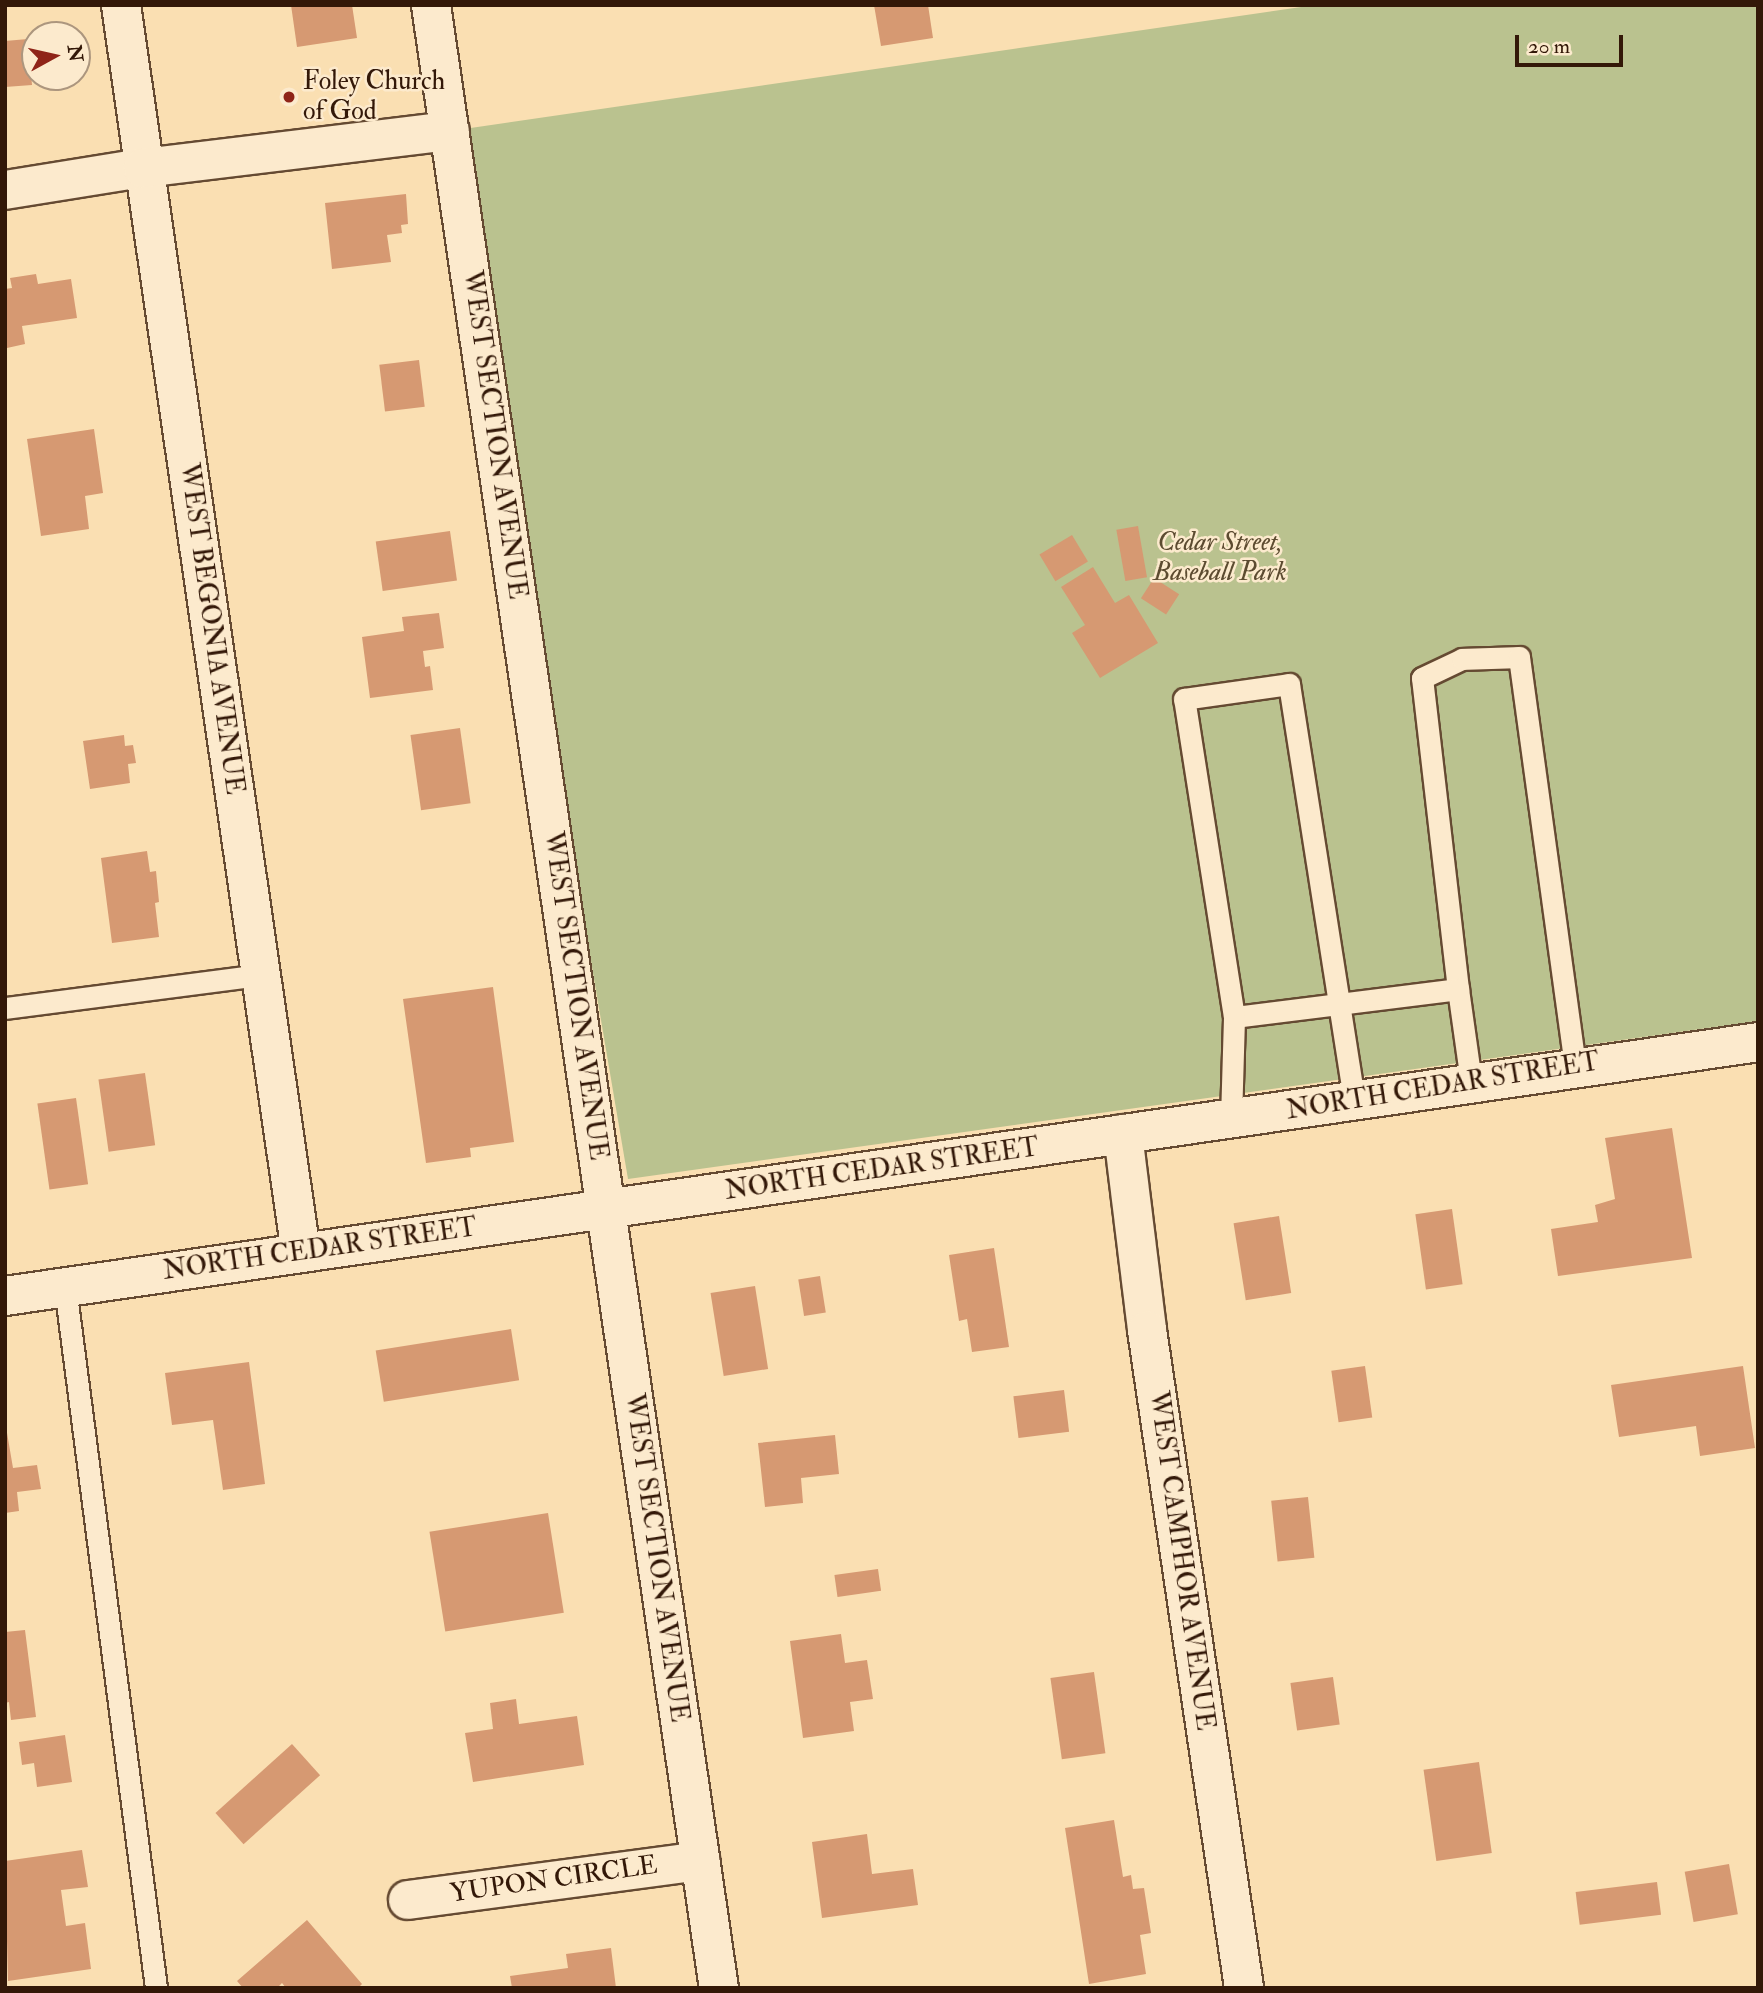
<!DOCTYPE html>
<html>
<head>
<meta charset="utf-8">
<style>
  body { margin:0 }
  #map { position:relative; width:1763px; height:1993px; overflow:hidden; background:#fadfb2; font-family:"IM FELL Double Pica",serif }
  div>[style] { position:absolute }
  .green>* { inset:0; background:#bac28f }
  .building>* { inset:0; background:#d69972; transform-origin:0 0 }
  .roads { filter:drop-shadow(2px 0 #654a32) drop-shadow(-2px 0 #654a32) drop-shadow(0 2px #654a32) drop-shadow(0 -2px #654a32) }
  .lane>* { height:21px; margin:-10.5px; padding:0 10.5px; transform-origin:10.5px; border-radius:10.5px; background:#fceacd }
  .street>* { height:38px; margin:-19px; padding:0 19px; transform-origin:19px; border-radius:19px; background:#fceacd }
  .secondary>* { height:38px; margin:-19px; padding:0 19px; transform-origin:19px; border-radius:19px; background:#fceacd }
  .dots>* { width:19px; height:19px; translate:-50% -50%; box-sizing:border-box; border:4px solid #fceacd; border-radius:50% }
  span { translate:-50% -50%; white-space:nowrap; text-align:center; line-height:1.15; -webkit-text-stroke:5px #fceacd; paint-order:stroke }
  .poi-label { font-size:26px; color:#331808 }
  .left { translate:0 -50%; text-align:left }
  .street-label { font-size:26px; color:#331808 }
  .park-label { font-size:26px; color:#5c4b30; font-style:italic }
  .frame { position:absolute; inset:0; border:7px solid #331808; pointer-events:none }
  .north { position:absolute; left:21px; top:21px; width:70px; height:70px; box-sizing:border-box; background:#fceacd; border:2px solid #ac967e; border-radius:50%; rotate:82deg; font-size:19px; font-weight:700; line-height:28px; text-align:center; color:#331808 }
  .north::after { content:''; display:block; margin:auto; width:24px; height:32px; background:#8f2418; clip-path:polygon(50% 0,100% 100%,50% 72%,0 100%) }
  .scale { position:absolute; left:1515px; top:35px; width:108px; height:32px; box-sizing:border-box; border:4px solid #331808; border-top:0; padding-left:9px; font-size:21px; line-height:24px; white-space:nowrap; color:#331808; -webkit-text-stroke:5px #fceacd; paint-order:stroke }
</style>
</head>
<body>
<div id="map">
  <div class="green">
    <div style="clip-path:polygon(1315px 5px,1758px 5px,1758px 1021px,628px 1179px,450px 131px)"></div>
  </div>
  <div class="building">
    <div style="clip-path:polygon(291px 5px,352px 5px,357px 38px,297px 47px)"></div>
    <div style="clip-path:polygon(874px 5px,928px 5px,933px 38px,881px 46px)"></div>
    <div style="clip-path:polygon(28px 39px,32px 85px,5px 87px,5px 41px)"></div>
    <div style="clip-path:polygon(406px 194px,408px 224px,401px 225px,402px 233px,387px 235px,391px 262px,332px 269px,325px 203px)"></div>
    <div style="clip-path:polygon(36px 274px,38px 284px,71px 279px,77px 318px,22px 326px,25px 344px,7px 348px,5px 289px,12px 288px,10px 278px)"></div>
    <div style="left:419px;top:360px;width:47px;height:40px;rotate:83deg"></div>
    <div style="clip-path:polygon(94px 429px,103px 493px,85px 496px,89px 529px,41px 536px,27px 439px)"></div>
    <div style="left:1138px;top:526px;width:52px;height:22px;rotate:80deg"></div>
    <div style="left:450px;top:531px;width:50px;height:75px;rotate:82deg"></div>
    <div style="left:1072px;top:535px;width:31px;height:38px;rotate:59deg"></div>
    <div style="clip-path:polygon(1093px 567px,1115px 603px,1129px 595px,1158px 643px,1100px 678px,1072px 633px,1085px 625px,1061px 587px)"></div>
    <div style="left:1154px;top:578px;width:30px;height:24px;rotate:33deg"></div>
    <div style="clip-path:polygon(439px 613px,444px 648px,423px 651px,425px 667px,430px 666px,433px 690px,370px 698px,362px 637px,404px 631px,402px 617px)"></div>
    <div style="left:460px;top:728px;width:76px;height:50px;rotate:82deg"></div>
    <div style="clip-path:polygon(124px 735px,125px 746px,133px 745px,136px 763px,128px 764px,130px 783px,90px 789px,83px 741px)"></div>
    <div style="clip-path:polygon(147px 851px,150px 872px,156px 871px,159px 902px,155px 903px,159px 937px,112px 943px,101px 858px)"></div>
    <div style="clip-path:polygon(493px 987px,514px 1142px,470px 1148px,471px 1157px,426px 1163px,403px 999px)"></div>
    <div style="left:145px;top:1073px;width:73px;height:47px;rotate:82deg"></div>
    <div style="left:76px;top:1098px;width:87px;height:39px;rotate:82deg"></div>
    <div style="clip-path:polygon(1672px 1128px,1692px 1258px,1558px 1276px,1551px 1229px,1598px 1222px,1595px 1205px,1615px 1199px,1605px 1138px)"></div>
    <div style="left:1452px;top:1209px;width:76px;height:37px;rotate:82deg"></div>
    <div style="left:1279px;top:1216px;width:78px;height:46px;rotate:81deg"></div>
    <div style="clip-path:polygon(994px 1248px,1009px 1347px,972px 1352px,967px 1319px,959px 1321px,949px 1255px)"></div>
    <div style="left:820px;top:1276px;width:37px;height:22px;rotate:81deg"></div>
    <div style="left:755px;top:1286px;width:84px;height:45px;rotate:81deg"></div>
    <div style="left:511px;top:1329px;width:52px;height:137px;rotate:81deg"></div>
    <div style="clip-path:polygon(249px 1362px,265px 1484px,223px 1490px,213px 1420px,172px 1425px,165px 1373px)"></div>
    <div style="left:1365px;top:1366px;width:52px;height:34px;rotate:82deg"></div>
    <div style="clip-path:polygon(1743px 1366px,1755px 1448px,1700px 1456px,1696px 1426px,1619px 1437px,1611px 1385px)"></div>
    <div style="left:1064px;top:1390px;width:42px;height:51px;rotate:83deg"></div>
    <div style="clip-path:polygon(5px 1421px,13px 1468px,37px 1465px,41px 1489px,17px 1492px,19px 1511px,5px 1513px)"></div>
    <div style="clip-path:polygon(835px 1435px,839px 1474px,801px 1478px,803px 1503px,765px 1507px,758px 1443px)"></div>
    <div style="left:1308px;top:1497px;width:61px;height:37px;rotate:84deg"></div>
    <div style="left:548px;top:1513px;width:101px;height:120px;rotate:81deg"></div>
    <div style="left:878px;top:1569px;width:22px;height:44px;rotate:82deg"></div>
    <div style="clip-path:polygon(25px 1630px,36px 1717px,11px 1720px,9px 1702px,5px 1703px,5px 1632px)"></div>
    <div style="clip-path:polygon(841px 1634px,845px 1663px,867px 1660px,873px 1699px,850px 1702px,854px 1731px,803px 1738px,790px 1641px)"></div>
    <div style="left:1094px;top:1672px;width:82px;height:44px;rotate:82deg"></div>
    <div style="left:1333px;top:1677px;width:48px;height:43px;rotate:82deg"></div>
    <div style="clip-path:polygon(516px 1699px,519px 1724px,577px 1716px,584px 1765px,473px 1782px,465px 1733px,493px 1729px,490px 1703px)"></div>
    <div style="clip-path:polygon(65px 1735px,72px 1782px,37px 1787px,34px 1763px,22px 1765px,19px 1742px)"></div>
    <div style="left:292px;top:1744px;width:42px;height:103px;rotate:48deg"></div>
    <div style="left:1479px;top:1762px;width:92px;height:56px;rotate:82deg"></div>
    <div style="clip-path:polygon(1114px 1820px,1123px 1877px,1131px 1875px,1133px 1889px,1144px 1888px,1151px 1933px,1140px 1935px,1146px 1974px,1089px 1984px,1065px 1828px)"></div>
    <div style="clip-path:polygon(867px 1834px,872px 1874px,913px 1869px,918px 1905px,822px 1918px,812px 1842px)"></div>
    <div style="clip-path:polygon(82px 1850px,88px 1887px,61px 1890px,66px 1926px,85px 1923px,91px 1969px,8px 1981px,5px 1861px)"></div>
    <div style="left:1729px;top:1864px;width:51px;height:45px;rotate:80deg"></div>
    <div style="left:1657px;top:1882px;width:33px;height:82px;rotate:83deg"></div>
    <div style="clip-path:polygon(307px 1920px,362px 1984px,358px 1988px,286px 1988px,282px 1983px,277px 1988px,243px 1988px,237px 1981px)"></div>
    <div style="clip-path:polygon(611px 1948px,616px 1988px,512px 1988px,510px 1976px,568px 1968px,566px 1954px)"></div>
  </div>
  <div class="roads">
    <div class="lane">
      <div style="left:1458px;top:989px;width:313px;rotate:-96.6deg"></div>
      <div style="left:1422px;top:678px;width:44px;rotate:-25.4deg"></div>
      <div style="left:1462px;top:659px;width:57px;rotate:-2deg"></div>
      <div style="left:1519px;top:657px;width:414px;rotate:82.2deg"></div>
      <div style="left:5px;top:1008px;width:257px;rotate:-7.4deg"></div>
      <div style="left:1234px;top:1017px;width:226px;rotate:-7.1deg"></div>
      <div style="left:1458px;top:989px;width:94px;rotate:82deg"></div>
      <div style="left:1231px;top:1119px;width:102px;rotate:-88.3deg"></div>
      <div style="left:1234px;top:1017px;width:322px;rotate:-98.9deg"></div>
      <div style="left:1184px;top:699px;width:106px;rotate:-8.1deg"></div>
      <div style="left:1289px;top:684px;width:421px;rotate:81.1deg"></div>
      <div style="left:65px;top:1287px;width:707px;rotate:82.6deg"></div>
    </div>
    <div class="street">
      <div style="left:121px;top:5px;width:1261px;rotate:81.79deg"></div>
      <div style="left:5px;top:190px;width:140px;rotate:-9.1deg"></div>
      <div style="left:143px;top:168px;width:309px;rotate:-6.9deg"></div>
      <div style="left:1123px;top:1134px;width:197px;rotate:83deg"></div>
      <div style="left:1147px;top:1330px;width:665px;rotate:81.61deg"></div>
      <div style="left:408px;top:1900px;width:295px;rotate:-7.6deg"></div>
    </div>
    <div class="secondary">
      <div style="left:431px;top:5px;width:2004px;rotate:81.74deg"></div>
      <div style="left:5px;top:1296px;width:1771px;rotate:-8.24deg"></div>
    </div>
  </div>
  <div class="dots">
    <div style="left:289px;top:97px;background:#8f2418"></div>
  </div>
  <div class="poi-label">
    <span class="left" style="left:303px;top:97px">Foley Church<br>of God</span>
  </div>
  <div class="street-label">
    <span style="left:494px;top:435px;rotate:82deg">WEST SECTION AVENUE</span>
    <span style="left:211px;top:629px;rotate:82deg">WEST BEGONIA AVENUE</span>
    <span style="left:575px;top:996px;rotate:82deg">WEST SECTION AVENUE</span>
    <span style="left:1443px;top:1087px;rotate:-9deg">NORTH CEDAR STREET</span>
    <span style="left:882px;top:1170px;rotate:-8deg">NORTH CEDAR STREET</span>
    <span style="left:320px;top:1250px;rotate:-8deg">NORTH CEDAR STREET</span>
    <span style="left:656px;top:1558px;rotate:82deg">WEST SECTION AVENUE</span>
    <span style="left:1181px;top:1561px;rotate:82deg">WEST CAMPHOR AVENUE</span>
    <span style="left:554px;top:1880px;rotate:-8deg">YUPON CIRCLE</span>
  </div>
  <div class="park-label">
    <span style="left:1220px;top:558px">Cedar Street,<br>Baseball Park</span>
  </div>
  <div class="frame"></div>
  <div class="north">N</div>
  <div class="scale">20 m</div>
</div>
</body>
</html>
